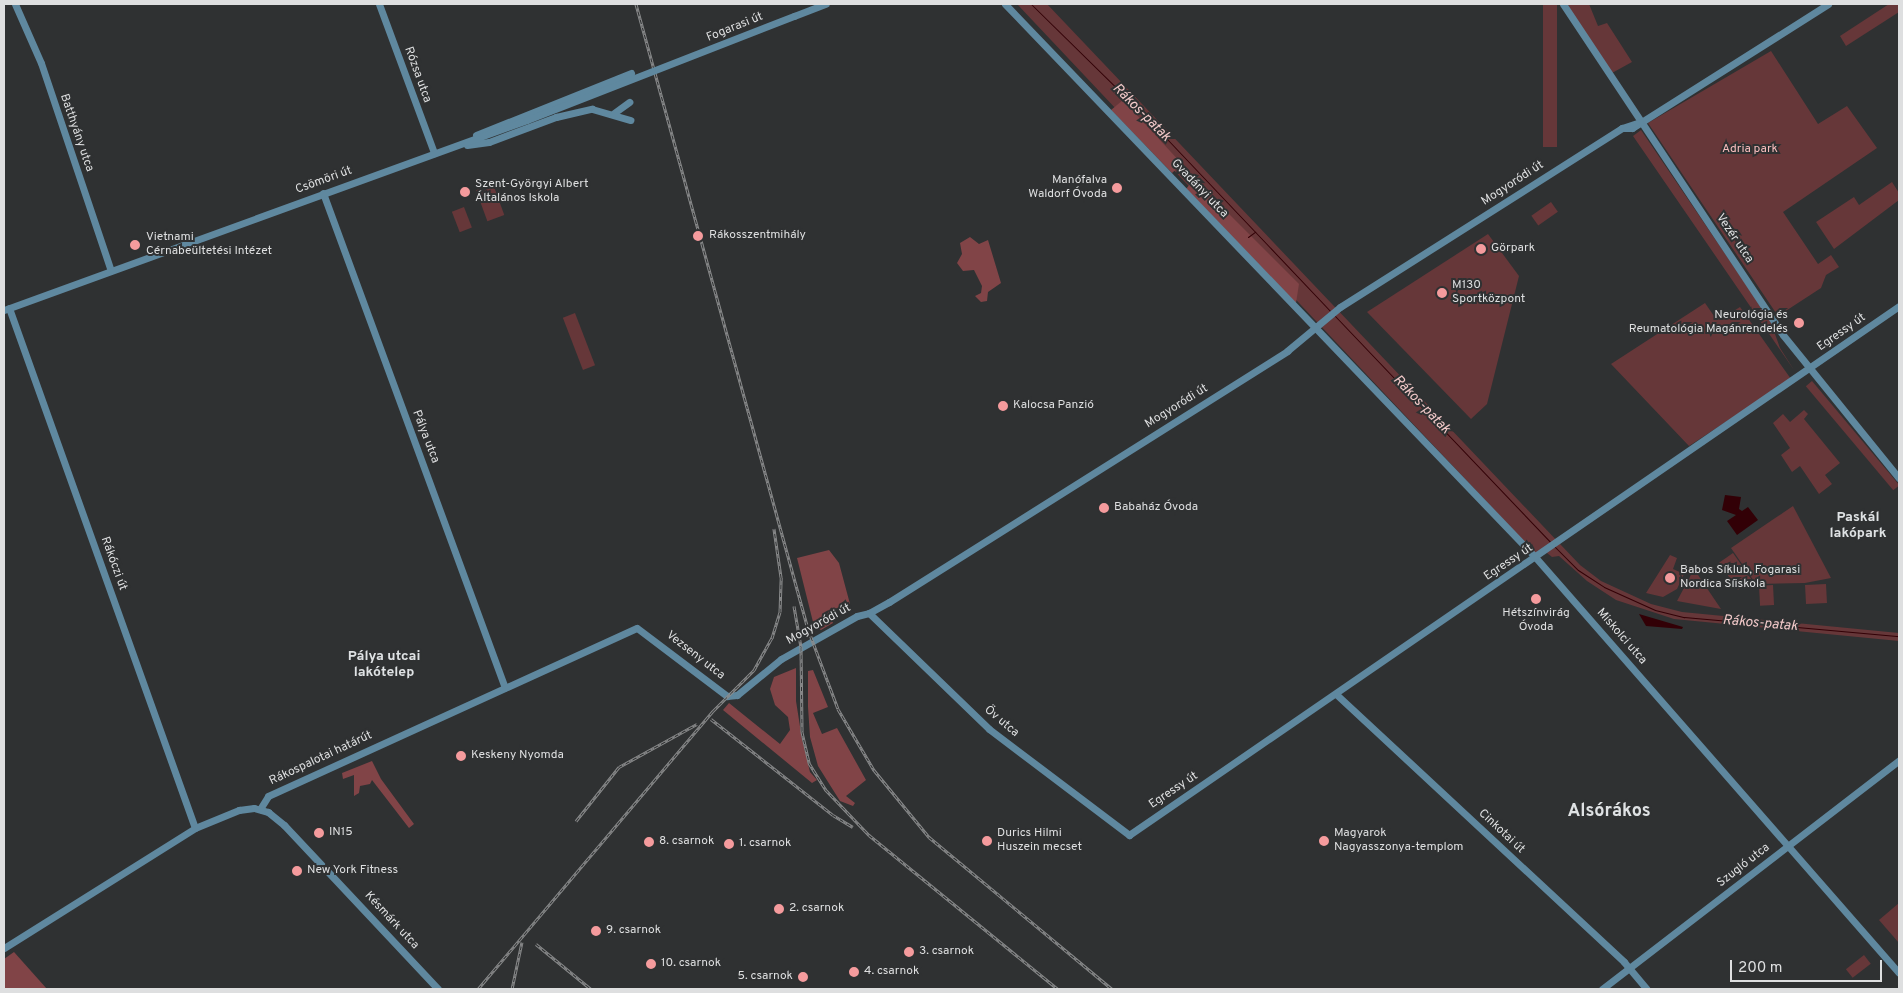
<!DOCTYPE html>
<html>
<head>
<meta charset="utf-8">
<style>
  body { margin:0 }
  #map { position:relative; width:1903px; height:993px; overflow:hidden; background:#2f3132; font-family:Overpass,sans-serif }
  div>[style] { position:absolute }
  .green>* { inset:0; background:#663739; transform-origin:0 0 }
  .forest>* { inset:0; background:#814447 }
  .water>* { inset:0; background:#320006 }
  .stream>* { height:1px; margin:-0.5px; padding:0 0.5px; transform-origin:0.5px; border-radius:0.5px; background:#320006 }
  .secondary>* { height:7px; margin:-3.5px; padding:0 3.5px; transform-origin:3.5px; border-radius:3.5px; background:#5f889f }
  .rail>* { height:3px; margin-top:-1.5px; transform-origin:0; background:repeating-linear-gradient(90deg,#2f3132 0 4px,#8a8b8c 0 8px); box-sizing:border-box; border-block:1px solid #8a8b8c }
  .secondary-bridge>* { height:7px; margin:-3.5px; padding:0 3.5px; transform-origin:3.5px; border-radius:3.5px; background:#5f889f }
  .dots>* { width:14px; height:14px; translate:-50% -50%; box-sizing:border-box; border:2px solid #2f3132; border-radius:50% }
  span { translate:-50% -50%; white-space:nowrap; text-align:center; line-height:1.15; -webkit-text-stroke:4px #2f3132; paint-order:stroke }
  .street-label { font-size:12px; color:#dedfe0 }
  .park-label { font-size:12px; color:#f9bebe }
  .poi-label { font-size:12px; color:#dedfe0 }
  .right { translate:-100% -50%; text-align:right }
  .left { translate:0 -50%; text-align:left }
  .water-label { font-size:14px; color:#f3caca; font-style:italic }
  .neighbourhood-label { font-size:14px; color:#dfe2e4; font-weight:700 }
  .district-label { font-size:18px; color:#dfe2e4; font-weight:700 }
  .frame { position:absolute; inset:0; border:5px solid #dedfe0; pointer-events:none }
  .scale { position:absolute; left:1730px; top:960px; width:152px; height:22px; box-sizing:border-box; border:2px solid #dedfe0; border-top:0; padding-left:6px; font-size:15px; line-height:18px; white-space:nowrap; color:#dedfe0; -webkit-text-stroke:4px #2f3132; paint-order:stroke }
</style>
</head>
<body>
<div id="map">
  <div class="green">
    <div style="clip-path:polygon(1017px 4px,1047px 4px,1580px 565px,1601px 581px,1651px 604px,1682px 612px,1899px 633px,1899px 641px,1674px 619px,1616px 600px,1587px 581px,1559px 556px,1552px 557px,1542px 549px,1535px 553px)"></div>
    <div style="left:1543px;top:4px;width:14px;height:143px"></div>
    <div style="clip-path:polygon(1564px 4px,1589px 4px,1598px 26px,1607px 23px,1632px 62px,1612px 73px)"></div>
    <div style="clip-path:polygon(1889px 4px,1899px 4px,1899px 12px,1846px 46px,1840px 36px)"></div>
    <div style="clip-path:polygon(1771px 51px,1818px 124px,1847px 106px,1877px 148px,1783px 212px,1818px 264px,1831px 255px,1839px 267px,1826px 275px,1821px 288px,1778px 316px,1648px 123px)"></div>
    <div style="clip-path:polygon(1641px 130px,1770px 320px,1780px 348px,1794px 370px,1633px 136px)"></div>
    <div style="clip-path:polygon(1892px 182px,1899px 193px,1899px 200px,1834px 249px,1816px 222px,1854px 197px,1859px 205px)"></div>
    <div style="left:493px;top:184px;width:33px;height:18px;rotate:70deg"></div>
    <div style="left:1551px;top:202px;width:12px;height:24px;rotate:55deg"></div>
    <div style="left:464px;top:207px;width:22px;height:13px;rotate:69deg"></div>
    <div style="clip-path:polygon(1488px 234px,1519px 276px,1487px 404px,1471px 419px,1367px 312px)"></div>
    <div style="clip-path:polygon(1705px 303px,1714px 316px,1721px 319px,1740px 307px,1791px 379px,1689px 446px,1611px 364px)"></div>
    <div style="left:575px;top:313px;width:56px;height:13px;rotate:69deg"></div>
    <div style="left:1812px;top:381px;width:136px;height:8px;rotate:50deg"></div>
    <div style="clip-path:polygon(1804px 410px,1808px 414px,1804px 419px,1840px 463px,1825px 475px,1832px 484px,1819px 494px,1800px 466px,1792px 472px,1781px 455px,1790px 448px,1773px 423px,1783px 414px,1790px 422px)"></div>
    <div style="clip-path:polygon(1793px 506px,1831px 578px,1805px 583px,1756px 584px,1731px 548px)"></div>
    <div style="left:1733px;top:553px;width:33px;height:17px;rotate:55deg"></div>
    <div style="clip-path:polygon(1670px 555px,1677px 558px,1673px 569px,1684px 574px,1677px 589px,1663px 597px,1646px 593px)"></div>
    <div style="clip-path:polygon(1694px 569px,1721px 609px,1677px 601px)"></div>
    <div style="left:1826px;top:584px;width:19px;height:21px;rotate:87deg"></div>
    <div style="left:1773px;top:585px;width:20px;height:14px;rotate:87deg"></div>
    <div style="clip-path:polygon(1899px 903px,1899px 943px,1879px 920px)"></div>
    <div style="left:1864px;top:955px;width:11px;height:23px;rotate:52deg"></div>
  </div>
  <div class="forest">
    <div style="clip-path:polygon(1123px 100px,1182px 164px,1172px 173px,1111px 110px)"></div>
    <div style="clip-path:polygon(1194px 179px,1299px 284px,1296px 303px,1186px 189px)"></div>
    <div style="clip-path:polygon(970px 237px,979px 244px,988px 240px,1001px 283px,988px 292px,987px 301px,981px 302px,975px 296px,981px 293px,982px 286px,974px 270px,963px 271px,957px 263px,962px 254px,960px 243px)"></div>
    <div style="clip-path:polygon(829px 550px,839px 563px,850px 604px,831px 610px,833px 623px,821px 630px,814px 626px,797px 558px)"></div>
    <div style="clip-path:polygon(796px 668px,796px 701px,802px 739px,810px 772px,817px 780px,812px 783px,723px 710px,729px 703px,780px 744px,790px 730px,788px 717px,775px 705px,770px 689px,774px 677px)"></div>
    <div style="clip-path:polygon(813px 670px,828px 707px,813px 713px,822px 734px,837px 728px,866px 780px,846px 796px,855px 803px,853px 806px,840px 801px,818px 766px,810px 737px,808px 707px,808px 671px)"></div>
    <div style="clip-path:polygon(372px 761px,381px 779px,414px 824px,409px 828px,372px 780px,370px 784px,360px 786px,359px 793px,354px 796px,354px 775px,343px 779px,342px 773px)"></div>
    <div style="clip-path:polygon(14px 952px,47px 989px,4px 989px,4px 959px)"></div>
  </div>
  <div class="water">
    <div style="clip-path:polygon(1725px 495px,1741px 497px,1739px 509px,1742px 511px,1748px 507px,1758px 520px,1737px 535px,1727px 521px,1736px 515px,1722px 510px)"></div>
    <div style="clip-path:polygon(1639px 614px,1683px 627px,1682px 629px,1646px 626px)"></div>
  </div>
  <div class="stream">
    <div style="left:1031px;top:4px;width:164px;rotate:44.5deg"></div>
    <div style="left:1148px;top:119px;width:265px;rotate:46.5deg"></div>
    <div style="left:1248px;top:237px;width:9px;rotate:-36deg"></div>
    <div style="left:1335px;top:316px;width:313px;rotate:46.4deg"></div>
    <div style="left:1554px;top:546px;width:34px;rotate:45deg"></div>
    <div style="left:1578px;top:570px;width:31px;rotate:33deg"></div>
    <div style="left:1604px;top:587px;width:56px;rotate:24.3deg"></div>
    <div style="left:1655px;top:610px;width:30px;rotate:14deg"></div>
    <div style="left:1684px;top:617px;width:216px;rotate:5.1deg"></div>
  </div>
  <div class="secondary">
    <div style="left:15px;top:4px;width:64px;rotate:66.2deg"></div>
    <div style="left:41px;top:63px;width:219px;rotate:71.4deg"></div>
    <div style="left:379px;top:4px;width:159px;rotate:69.7deg"></div>
    <div style="left:1005px;top:4px;width:767px;rotate:46.21deg"></div>
    <div style="left:1536px;top:558px;width:551px;rotate:48.82deg"></div>
    <div style="left:1563px;top:4px;width:397px;rotate:56.4deg"></div>
    <div style="left:1783px;top:335px;width:184px;rotate:51deg"></div>
    <div style="left:794px;top:16px;width:34px;rotate:-21deg"></div>
    <div style="left:614px;top:113px;width:19px;rotate:-36deg"></div>
    <div style="left:1622px;top:128px;width:10px"></div>
    <div style="left:1632px;top:128px;width:232px;rotate:-32.3deg"></div>
    <div style="left:476px;top:135px;width:167px;rotate:-21.8deg"></div>
    <div style="left:467px;top:145px;width:22px;rotate:-8deg"></div>
    <div style="left:489px;top:142px;width:72px;rotate:-20.5deg"></div>
    <div style="left:556px;top:117px;width:37px;rotate:-13deg"></div>
    <div style="left:592px;top:109px;width:40px;rotate:16deg"></div>
    <div style="left:323px;top:193px;width:527px;rotate:69.81deg"></div>
    <div style="left:9px;top:308px;width:552px;rotate:70.32deg"></div>
    <div style="left:4px;top:310px;width:556px;rotate:-19.97deg"></div>
    <div style="left:869px;top:613px;width:167px;rotate:44deg"></div>
    <div style="left:989px;top:729px;width:176px;rotate:37.1deg"></div>
    <div style="left:1129px;top:835px;width:934px;rotate:-34.49deg"></div>
    <div style="left:1337px;top:695px;width:392px;rotate:42.9deg"></div>
    <div style="left:1624px;top:962px;width:35px;rotate:50deg"></div>
    <div style="left:260px;top:809px;width:15px;rotate:-58deg"></div>
    <div style="left:268px;top:796px;width:405px;rotate:-24.5deg"></div>
    <div style="left:637px;top:628px;width:113px;rotate:37.1deg"></div>
    <div style="left:727px;top:696px;width:10px;rotate:-6deg"></div>
    <div style="left:737px;top:695px;width:57px;rotate:-39.3deg"></div>
    <div style="left:781px;top:659px;width:87px;rotate:-29.5deg"></div>
    <div style="left:857px;top:616px;width:12px;rotate:-14deg"></div>
    <div style="left:869px;top:613px;width:23px;rotate:-29deg"></div>
    <div style="left:889px;top:602px;width:471px;rotate:-32.2deg"></div>
    <div style="left:1287px;top:351px;width:69px;rotate:-39.7deg"></div>
    <div style="left:1340px;top:307px;width:334px;rotate:-32.4deg"></div>
    <div style="left:1622px;top:128px;width:19px;rotate:-18deg"></div>
    <div style="left:4px;top:948px;width:226px;rotate:-32.1deg"></div>
    <div style="left:195px;top:828px;width:48px;rotate:-22.2deg"></div>
    <div style="left:239px;top:810px;width:15px;rotate:-8deg"></div>
    <div style="left:254px;top:808px;width:15px;rotate:16deg"></div>
    <div style="left:268px;top:812px;width:21px;rotate:39deg"></div>
    <div style="left:284px;top:825px;width:225px;rotate:46.8deg"></div>
    <div style="left:1602px;top:989px;width:375px;rotate:-37.6deg"></div>
  </div>
  <div class="rail">
    <div style="left:636px;top:4px;width:648px;rotate:74.61deg"></div>
    <div style="left:808px;top:629px;width:85px;rotate:69.4deg"></div>
    <div style="left:838px;top:709px;width:71px;rotate:59.5deg"></div>
    <div style="left:874px;top:770px;width:87px;rotate:50.6deg"></div>
    <div style="left:929px;top:837px;width:238px;rotate:39.7deg"></div>
    <div style="left:794px;top:606px;width:42px;rotate:80.3deg"></div>
    <div style="left:801px;top:647px;width:85px;rotate:89.3deg"></div>
    <div style="left:802px;top:732px;width:32px;rotate:77deg"></div>
    <div style="left:809px;top:763px;width:31px;rotate:58deg"></div>
    <div style="left:825px;top:789px;width:64px;rotate:46.3deg"></div>
    <div style="left:869px;top:835px;width:244px;rotate:39.2deg"></div>
    <div style="left:711px;top:719px;width:155px;rotate:38.2deg"></div>
    <div style="left:833px;top:815px;width:23px;rotate:31deg"></div>
    <div style="left:576px;top:821px;width:69px;rotate:-51.5deg"></div>
    <div style="left:619px;top:767px;width:89px;rotate:-28.9deg"></div>
    <div style="left:536px;top:944px;width:71px;rotate:39.3deg"></div>
    <div style="left:478px;top:989px;width:364px;rotate:-49.8deg"></div>
    <div style="left:713px;top:711px;width:58px;rotate:-45deg"></div>
    <div style="left:754px;top:670px;width:37px;rotate:-61deg"></div>
    <div style="left:772px;top:638px;width:27px;rotate:-73deg"></div>
    <div style="left:780px;top:612px;width:35px;rotate:-88deg"></div>
    <div style="left:781px;top:577px;width:49px;rotate:-98.3deg"></div>
    <div style="left:512px;top:989px;width:48px;rotate:-78deg"></div>
  </div>
  <div class="secondary-bridge">
    <div style="left:527px;top:120px;width:287px;rotate:-21.3deg"></div>
  </div>
  <div class="dots">
    <div style="left:1117px;top:188px;background:#f59b9d"></div>
    <div style="left:465px;top:192px;background:#f59b9d"></div>
    <div style="left:698px;top:236px;background:#f59b9d"></div>
    <div style="left:135px;top:245px;background:#f59b9d"></div>
    <div style="left:1481px;top:249px;background:#f59b9d"></div>
    <div style="left:1442px;top:293px;background:#f59b9d"></div>
    <div style="left:1799px;top:323px;background:#f59b9d"></div>
    <div style="left:1003px;top:406px;background:#f59b9d"></div>
    <div style="left:1104px;top:508px;background:#f59b9d"></div>
    <div style="left:1670px;top:578px;background:#f59b9d"></div>
    <div style="left:1536px;top:599px;background:#f59b9d"></div>
    <div style="left:461px;top:756px;background:#f59b9d"></div>
    <div style="left:319px;top:833px;background:#f59b9d"></div>
    <div style="left:987px;top:841px;background:#f59b9d"></div>
    <div style="left:1324px;top:841px;background:#f59b9d"></div>
    <div style="left:649px;top:842px;background:#f59b9d"></div>
    <div style="left:729px;top:844px;background:#f59b9d"></div>
    <div style="left:297px;top:871px;background:#f59b9d"></div>
    <div style="left:779px;top:909px;background:#f59b9d"></div>
    <div style="left:596px;top:931px;background:#f59b9d"></div>
    <div style="left:909px;top:952px;background:#f59b9d"></div>
    <div style="left:651px;top:964px;background:#f59b9d"></div>
    <div style="left:854px;top:972px;background:#f59b9d"></div>
    <div style="left:803px;top:977px;background:#f59b9d"></div>
  </div>
  <div class="street-label">
    <span style="left:735px;top:28px;rotate:-22deg">Fogarasi út</span>
    <span style="left:417px;top:75px;rotate:70deg">Rózsa utca</span>
    <span style="left:76px;top:133px;rotate:71deg">Batthyány utca</span>
    <span style="left:324px;top:181px;rotate:-20deg">Csömöri út</span>
    <span style="left:1513px;top:184px;rotate:-33deg">Mogyoródi út</span>
    <span style="left:1199px;top:189px;rotate:46deg">Gvadányi utca</span>
    <span style="left:1734px;top:239px;rotate:56deg">Vezér utca</span>
    <span style="left:1842px;top:333px;rotate:-35deg">Egressy út</span>
    <span style="left:1177px;top:407px;rotate:-32deg">Mogyoródi út</span>
    <span style="left:425px;top:437px;rotate:69deg">Pálya utca</span>
    <span style="left:1509px;top:563px;rotate:-34deg">Egressy út</span>
    <span style="left:113px;top:564px;rotate:70deg">Rákóczi út</span>
    <span style="left:819px;top:625px;rotate:-29deg">Mogyoródi út</span>
    <span style="left:1621px;top:637px;rotate:49deg">Miskolci utca</span>
    <span style="left:695px;top:656px;rotate:38deg">Vezseny utca</span>
    <span style="left:1001px;top:722px;rotate:40deg">Öv utca</span>
    <span style="left:321px;top:759px;rotate:-25deg">Rákospalotai határút</span>
    <span style="left:1174px;top:791px;rotate:-34deg">Egressy út</span>
    <span style="left:1501px;top:832px;rotate:43deg">Cinkotai út</span>
    <span style="left:1744px;top:866px;rotate:-38deg">Szugló utca</span>
    <span style="left:391px;top:921px;rotate:47deg">Késmárk utca</span>
  </div>
  <div class="park-label">
    <span style="left:1750px;top:150px">Adria park</span>
  </div>
  <div class="poi-label">
    <span class="right" style="left:1107px;top:188px">Manófalva<br>Waldorf Óvoda</span>
    <span class="left" style="left:475px;top:192px">Szent-Györgyi Albert<br>Általános Iskola</span>
    <span class="left" style="left:709px;top:236px">Rákosszentmihály</span>
    <span class="left" style="left:146px;top:245px">Vietnami<br>Cérnabeültetési Intézet</span>
    <span class="left" style="left:1491px;top:249px">Görpark</span>
    <span class="left" style="left:1452px;top:293px">M130<br>Sportközpont</span>
    <span class="right" style="left:1788px;top:323px">Neurológia és<br>Reumatológia Magánrendelés</span>
    <span class="left" style="left:1013px;top:406px">Kalocsa Panzió</span>
    <span class="left" style="left:1114px;top:508px">Babaház Óvoda</span>
    <span class="left" style="left:1680px;top:578px">Babos Síklub, Fogarasi<br>Nordica Síiskola</span>
    <span style="left:1536px;top:621px">Hétszínvirág<br>Óvoda</span>
    <span class="left" style="left:471px;top:756px">Keskeny Nyomda</span>
    <span class="left" style="left:329px;top:833px">IN15</span>
    <span class="left" style="left:997px;top:841px">Durics Hilmi<br>Huszein mecset</span>
    <span class="left" style="left:1334px;top:841px">Magyarok<br>Nagyasszonya-templom</span>
    <span class="left" style="left:659px;top:842px">8. csarnok</span>
    <span class="left" style="left:739px;top:844px">1. csarnok</span>
    <span class="left" style="left:307px;top:871px">New York Fitness</span>
    <span class="left" style="left:789px;top:909px">2. csarnok</span>
    <span class="left" style="left:606px;top:931px">9. csarnok</span>
    <span class="left" style="left:919px;top:952px">3. csarnok</span>
    <span class="left" style="left:661px;top:964px">10. csarnok</span>
    <span class="left" style="left:864px;top:972px">4. csarnok</span>
    <span class="right" style="left:793px;top:977px">5. csarnok</span>
  </div>
  <div class="water-label">
    <span style="left:1141px;top:113px;rotate:45deg">Rákos-patak</span>
    <span style="left:1421px;top:405px;rotate:46deg">Rákos-patak</span>
    <span style="left:1760px;top:624px;rotate:5deg">Rákos-patak</span>
  </div>
  <div class="neighbourhood-label">
    <span style="left:1858px;top:526px">Paskál<br>lakópark</span>
    <span style="left:384px;top:665px">Pálya utcai<br>lakótelep</span>
  </div>
  <div class="district-label">
    <span style="left:1609px;top:812px">Alsórákos</span>
  </div>
  <div class="frame"></div>
  <div class="scale">200 m</div>
</div>
</body>
</html>
